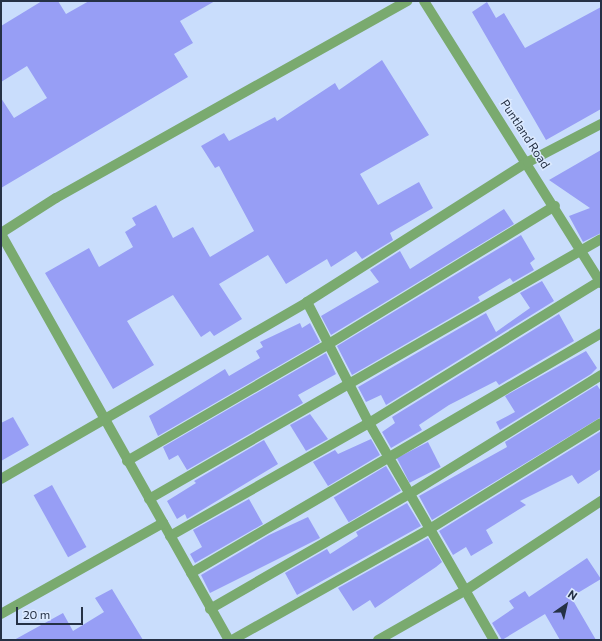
<!DOCTYPE html>
<html>
<head>
<meta charset="utf-8">
<style>
  body { margin:0 }
  #map { position:relative; width:602px; height:641px; overflow:hidden; background:#c9ddfc; font-family:Commissioner,sans-serif }
  div>[style] { position:absolute }
  .building>* { inset:0; background:#979ef5; transform-origin:0 0 }
  .minor>* { height:10px; margin:-5px; padding:0 5px; transform-origin:5px; border-radius:5px; background:#7aaa6f }
  span { translate:-50% -50%; white-space:nowrap; text-align:center; line-height:1.15; -webkit-text-stroke:3px #dceaff; paint-order:stroke }
  .street-label { font-size:12px; color:#253145 }
  .frame { position:absolute; inset:0; border:2px solid #253145; pointer-events:none }
  .north { position:absolute; left:546px; top:585px; width:40px; height:40px; -webkit-text-stroke:3px #dceaff; paint-order:stroke; rotate:34deg; font-size:11px; font-weight:700; line-height:16px; text-align:center; color:#253145 }
  .north::after { content:''; display:block; margin:auto; width:14px; height:18px; background:#253145; clip-path:polygon(50% 0,100% 100%,50% 72%,0 100%) }
  .scale { position:absolute; left:16px; top:607px; width:67px; height:18px; box-sizing:border-box; border:2px solid #253145; border-top:0; padding-left:5px; font-size:12px; line-height:14px; white-space:nowrap; color:#253145; -webkit-text-stroke:3px #dceaff; paint-order:stroke }
</style>
</head>
<body>
<div id="map">
  <div class="building">
    <div style="clip-path:polygon(42px 1px,58px 1px,66px 14px,89px 1px,215px 1px,180px 21px,193px 43px,174px 54px,188px 77px,1px 188px,1px 98px,14px 118px,47px 98px,27px 66px,1px 82px,1px 26px)"></div>
    <div style="clip-path:polygon(487px 2px,496px 18px,504px 13px,525px 48px,601px 7px,601px 109px,546px 140px,472px 12px)"></div>
    <div style="clip-path:polygon(382px 60px,429px 135px,360px 174px,378px 205px,419px 182px,433px 208px,390px 233px,393px 240px,362px 259px,356px 251px,331px 267px,327px 259px,286px 284px,268px 255px,219px 284px,242px 319px,214px 336px,210px 331px,201px 337px,173px 295px,127px 321px,154px 365px,113px 389px,45px 273px,89px 248px,99px 267px,133px 247px,125px 232px,136px 225px,132px 218px,156px 205px,173px 238px,193px 227px,210px 257px,254px 231px,219px 166px,215px 168px,201px 146px,224px 133px,229px 141px,275px 117px,277px 121px,335px 83px,339px 90px)"></div>
    <div style="clip-path:polygon(601px 150px,601px 233px,583px 242px,569px 216px,590px 208px,549px 180px)"></div>
    <div style="clip-path:polygon(504px 209px,514px 224px,331px 335px,321px 316px,379px 282px,370px 270px,400px 251px,410px 269px)"></div>
    <div style="clip-path:polygon(521px 235px,535px 259px,530px 263px,534px 270px,513px 282px,510px 278px,478px 297px,480px 301px,352px 375px,337px 346px)"></div>
    <div style="clip-path:polygon(542px 281px,554px 301px,386px 405px,381px 395px,366px 402px,358px 387px,486px 313px,496px 332px,530px 308px,520px 293px)"></div>
    <div style="clip-path:polygon(559px 314px,574px 341px,499px 385px,496px 381px,449px 405px,419px 425px,422px 430px,391px 448px,382px 432px,395px 423px,392px 417px)"></div>
    <div style="clip-path:polygon(300px 323px,302px 328px,310px 323px,320px 342px,158px 436px,149px 416px,225px 369px,229px 376px,260px 358px,256px 351px,263px 347px,260px 342px)"></div>
    <div style="clip-path:polygon(586px 351px,597px 368px,591px 374px,500px 430px,496px 422px,515px 412px,505px 396px)"></div>
    <div style="clip-path:polygon(326px 353px,336px 374px,298px 395px,303px 403px,187px 470px,178px 455px,169px 460px,163px 447px)"></div>
    <div style="clip-path:polygon(597px 385px,601px 391px,601px 417px,432px 520px,419px 496px,507px 447px,505px 442px)"></div>
    <div style="clip-path:polygon(310px 414px,328px 439px,306px 451px,290px 425px)"></div>
    <div style="clip-path:polygon(13px 417px,29px 445px,1px 461px,1px 423px)"></div>
    <div style="clip-path:polygon(601px 431px,601px 469px,578px 484px,572px 475px,520px 501px,526px 505px,486px 530px,493px 543px,471px 556px,466px 547px,453px 555px,439px 531px)"></div>
    <div style="clip-path:polygon(371px 439px,380px 455px,328px 486px,313px 462px,335px 450px,338px 454px)"></div>
    <div style="clip-path:polygon(264px 440px,278px 464px,187px 519px,185px 514px,177px 519px,167px 501px,196px 483px,194px 481px)"></div>
    <div style="left:428px;top:442px;width:28px;height:35px;rotate:63deg"></div>
    <div style="left:386px;top:466px;width:29px;height:61px;rotate:59deg"></div>
    <div style="left:52px;top:485px;width:71px;height:21px;rotate:61deg"></div>
    <div style="clip-path:polygon(249px 499px,263px 524px,195px 563px,190px 554px,202px 547px,193px 530px)"></div>
    <div style="clip-path:polygon(407px 503px,421px 526px,297px 595px,285px 573px,327px 549px,330px 554px,358px 536px,356px 532px)"></div>
    <div style="clip-path:polygon(308px 517px,320px 538px,210px 593px,201px 575px,269px 535px)"></div>
    <div style="clip-path:polygon(428px 538px,442px 562px,436px 567px,375px 608px,370px 600px,353px 611px,338px 588px)"></div>
    <div style="clip-path:polygon(587px 558px,601px 579px,571px 597px,596px 640px,560px 640px,545px 614px,502px 640px,492px 623px,514px 608px,509px 601px,525px 591px,529px 597px)"></div>
    <div style="clip-path:polygon(112px 589px,143px 640px,14px 640px,63px 613px,73px 631px,104px 612px,95px 598px)"></div>
  </div>
  <div class="minor">
    <div style="left:424px;top:1px;width:333px;rotate:57.9deg"></div>
    <div style="left:1px;top:233px;width:65px;rotate:-32.5deg"></div>
    <div style="left:56px;top:198px;width:403px;rotate:-29.3deg"></div>
    <div style="left:1px;top:234px;width:466px;rotate:60.7deg"></div>
    <div style="left:307px;top:302px;width:136px;rotate:62.9deg"></div>
    <div style="left:369px;top:423px;width:250px;rotate:60.1deg"></div>
    <div style="left:127px;top:461px;width:231px;rotate:-30.1deg"></div>
    <div style="left:327px;top:345px;width:267px;rotate:-31.4deg"></div>
    <div style="left:1px;top:479px;width:354px;rotate:-30deg"></div>
    <div style="left:307px;top:302px;width:262px;rotate:-32.4deg"></div>
    <div style="left:528px;top:162px;width:82px;rotate:-27.5deg"></div>
    <div style="left:149px;top:499px;width:521px;rotate:-29.91deg"></div>
    <div style="left:170px;top:536px;width:229px;rotate:-29.6deg"></div>
    <div style="left:369px;top:423px;width:271px;rotate:-31.6deg"></div>
    <div style="left:191px;top:573px;width:475px;rotate:-30.3deg"></div>
    <div style="left:210px;top:609px;width:232px;rotate:-30deg"></div>
    <div style="left:411px;top:493px;width:224px;rotate:-31.8deg"></div>
    <div style="left:1px;top:614px;width:186px;rotate:-29.3deg"></div>
    <div style="left:232px;top:640px;width:225px;rotate:-29.3deg"></div>
    <div style="left:428px;top:530px;width:203px;rotate:-31.7deg"></div>
    <div style="left:378px;top:640px;width:101px;rotate:-29.6deg"></div>
    <div style="left:466px;top:590px;width:162px;rotate:-33.4deg"></div>
  </div>
  <div class="street-label">
    <span style="left:525px;top:134px;rotate:57deg">Puntland Road</span>
  </div>
  <div class="frame"></div>
  <div class="north">N</div>
  <div class="scale">20 m</div>
</div>
</body>
</html>
